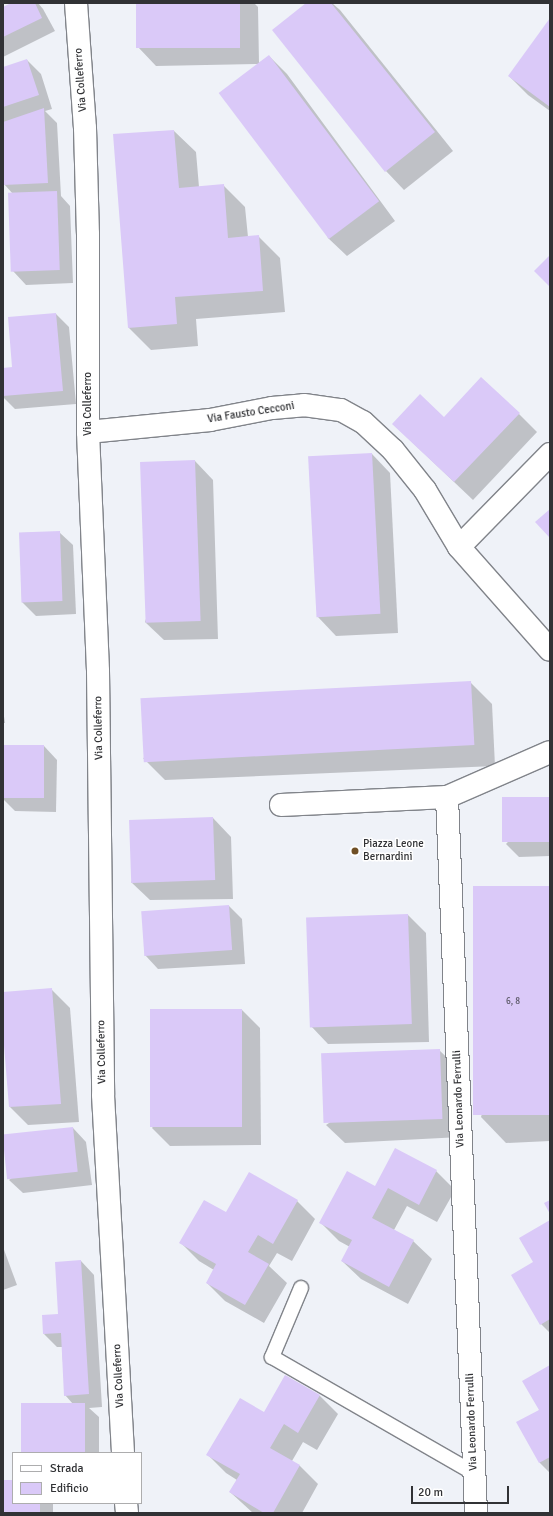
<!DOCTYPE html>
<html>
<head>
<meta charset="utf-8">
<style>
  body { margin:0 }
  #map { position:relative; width:553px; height:1516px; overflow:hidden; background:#eff2f8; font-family:Signika,sans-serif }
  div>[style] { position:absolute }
  .shadow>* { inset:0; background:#0003 }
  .building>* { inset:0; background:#dac9f8; transform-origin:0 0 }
  .roads { filter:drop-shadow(1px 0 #81848a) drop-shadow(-1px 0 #81848a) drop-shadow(0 1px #81848a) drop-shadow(0 -1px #81848a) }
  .service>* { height:14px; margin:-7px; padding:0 7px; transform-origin:7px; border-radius:7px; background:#fff }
  .minor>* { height:22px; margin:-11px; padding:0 11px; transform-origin:11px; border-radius:11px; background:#fff }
  .tertiary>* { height:22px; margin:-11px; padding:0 11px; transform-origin:11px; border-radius:11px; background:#fff }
  .dots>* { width:11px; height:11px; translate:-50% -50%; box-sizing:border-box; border:2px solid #fff; border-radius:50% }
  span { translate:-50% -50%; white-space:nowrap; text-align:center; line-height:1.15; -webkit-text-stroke:3px #fff; paint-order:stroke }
  .number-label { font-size:9px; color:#5b5866 }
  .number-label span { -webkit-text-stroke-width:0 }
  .street-label { font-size:11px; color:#313235 }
  .poi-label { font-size:11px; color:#313235 }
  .left { translate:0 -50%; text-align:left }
  .frame { position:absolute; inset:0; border:4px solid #313235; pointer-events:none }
  .legend { position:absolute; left:12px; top:1452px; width:130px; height:52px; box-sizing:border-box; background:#fff; border:1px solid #adadae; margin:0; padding:5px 7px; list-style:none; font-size:12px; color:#313235 }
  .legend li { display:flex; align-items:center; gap:8px; height:20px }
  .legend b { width:20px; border:1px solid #adadae }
  .scale { position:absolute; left:411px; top:1486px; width:98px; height:18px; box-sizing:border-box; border:2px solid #313235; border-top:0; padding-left:5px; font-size:12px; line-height:14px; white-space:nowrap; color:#313235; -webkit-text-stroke:3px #fff; paint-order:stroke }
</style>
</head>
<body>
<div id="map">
  <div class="shadow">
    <div style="clip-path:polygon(13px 3px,38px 3px,43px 9px,55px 31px,3px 57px,3px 8px)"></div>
    <div style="clip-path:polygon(137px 3px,254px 3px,258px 7px,259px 63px,269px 56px,287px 74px,395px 221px,347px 256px,328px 238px,258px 64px,156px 66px,138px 47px)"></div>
    <div style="clip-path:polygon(307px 3px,332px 3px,340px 10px,453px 151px,404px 190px,386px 171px)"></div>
    <div style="clip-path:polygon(550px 20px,550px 111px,528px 95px,509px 76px)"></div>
    <div style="clip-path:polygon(27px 60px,41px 74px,52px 109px,45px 111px,57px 123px,61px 196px,70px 206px,73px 283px,26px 285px,13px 271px,13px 194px,4px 184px,3px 68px)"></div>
    <div style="clip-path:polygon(174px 131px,196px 152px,199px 187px,223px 185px,245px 207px,248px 237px,258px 236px,280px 258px,285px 312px,196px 319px,198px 346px,151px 350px,129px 328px,114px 135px)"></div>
    <div style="clip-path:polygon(56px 314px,69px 327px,76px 404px,15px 409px,3px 397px,3px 369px,14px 368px)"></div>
    <div style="clip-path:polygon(519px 414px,537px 432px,473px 500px,412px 442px,444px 418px)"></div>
    <div style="clip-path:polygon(372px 454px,390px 473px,398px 633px,336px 636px,318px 617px)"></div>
    <div style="clip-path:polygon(195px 461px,213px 480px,218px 639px,164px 640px,145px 622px)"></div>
    <div style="clip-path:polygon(59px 532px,73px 545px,76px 614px,36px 616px,22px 602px,20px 533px)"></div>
    <div style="clip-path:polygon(470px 682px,492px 704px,495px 766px,165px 780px,143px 758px)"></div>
    <div style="clip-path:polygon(3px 710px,5px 723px,3px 723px)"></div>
    <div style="clip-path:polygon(3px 746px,44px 746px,57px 760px,56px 812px,15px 811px,3px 799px)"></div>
    <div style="clip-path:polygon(550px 798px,550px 856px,519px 857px,506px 844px)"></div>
    <div style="clip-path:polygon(213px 818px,231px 837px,233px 899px,150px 900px,131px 882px)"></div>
    <div style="clip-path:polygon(550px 887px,550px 1141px,506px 1143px,481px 1117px)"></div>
    <div style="clip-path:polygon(229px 906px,242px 919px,245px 964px,158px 969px,145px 955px)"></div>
    <div style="clip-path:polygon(408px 915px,426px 933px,429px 1042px,328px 1044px,310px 1025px)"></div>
    <div style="clip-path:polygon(51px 989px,70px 1008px,79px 1122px,28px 1125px,10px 1107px,3px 1020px,3px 993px)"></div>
    <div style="clip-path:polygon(242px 1010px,260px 1028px,261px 1145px,170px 1146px,152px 1128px)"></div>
    <div style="clip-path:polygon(439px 1050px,458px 1068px,461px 1137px,345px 1143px,326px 1125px)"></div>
    <div style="clip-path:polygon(73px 1128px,86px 1142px,92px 1185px,23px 1193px,9px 1180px)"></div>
    <div style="clip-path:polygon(436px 1171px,455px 1190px,437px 1222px,407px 1206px,394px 1230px,413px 1241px,432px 1259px,408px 1304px,361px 1279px,342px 1261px,350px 1247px,339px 1241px,321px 1223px,375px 1187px)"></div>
    <div style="clip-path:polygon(297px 1201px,315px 1219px,292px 1261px,277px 1253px,269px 1266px,287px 1283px,264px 1323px,225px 1301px,207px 1283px,214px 1270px,199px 1261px,181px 1243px)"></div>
    <div style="clip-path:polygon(550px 1221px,550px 1333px,541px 1324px,535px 1262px)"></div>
    <div style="clip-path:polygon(3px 1247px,17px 1285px,3px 1290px)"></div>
    <div style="clip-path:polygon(81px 1261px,94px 1275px,102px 1407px,89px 1408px,99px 1417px,99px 1453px,22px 1453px,73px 1404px,65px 1395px,62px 1347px,57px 1347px,44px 1334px,59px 1315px)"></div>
    <div style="clip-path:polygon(550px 1366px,550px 1473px,540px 1463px,518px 1423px,540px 1410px)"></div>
    <div style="clip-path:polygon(286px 1376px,320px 1396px,338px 1414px,317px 1450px,303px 1442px,292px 1461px,300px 1466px,318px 1484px,302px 1513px,253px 1513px,230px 1492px,237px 1480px,226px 1473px,208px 1455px,264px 1414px)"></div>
    <div style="clip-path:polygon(3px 1481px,13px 1481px,13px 1503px,53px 1503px,53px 1513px,3px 1513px)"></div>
  </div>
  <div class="building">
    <div style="clip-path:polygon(11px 3px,35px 3px,42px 18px,3px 37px,3px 7px)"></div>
    <div style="left:136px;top:3px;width:104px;height:45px"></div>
    <div style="clip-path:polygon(306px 3px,331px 3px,435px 132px,385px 172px,272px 30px)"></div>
    <div style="clip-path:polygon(550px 18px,550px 107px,508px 76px)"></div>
    <div style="left:269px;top:55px;width:183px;height:63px;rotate:53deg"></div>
    <div style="clip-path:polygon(27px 59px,39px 95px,3px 107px,3px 67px)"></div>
    <div style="clip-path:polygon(44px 108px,48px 183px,3px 185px,3px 122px)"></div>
    <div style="clip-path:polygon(174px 130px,179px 188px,224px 184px,228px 238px,259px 235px,263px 291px,175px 297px,177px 324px,128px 328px,113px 134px)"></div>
    <div style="left:57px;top:191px;width:79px;height:49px;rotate:88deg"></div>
    <div style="clip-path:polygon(550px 255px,550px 287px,534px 271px)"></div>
    <div style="clip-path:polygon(56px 313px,63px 391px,3px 396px,3px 368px,12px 367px,8px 317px)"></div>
    <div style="clip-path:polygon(481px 377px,520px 413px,454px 482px,392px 424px,420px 394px,444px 417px)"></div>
    <div style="left:372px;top:453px;width:161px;height:64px;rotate:87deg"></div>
    <div style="left:195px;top:460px;width:161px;height:55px;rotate:88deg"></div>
    <div style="clip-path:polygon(550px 509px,550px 538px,535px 522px)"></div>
    <div style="left:60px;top:531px;width:70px;height:41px;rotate:88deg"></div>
    <div style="left:471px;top:681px;width:64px;height:331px;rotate:87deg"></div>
    <div style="left:3px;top:745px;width:41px;height:53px"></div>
    <div style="left:550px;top:797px;width:45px;height:48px;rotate:90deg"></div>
    <div style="left:213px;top:817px;width:63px;height:84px;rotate:88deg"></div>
    <div style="left:550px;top:886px;width:229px;height:77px;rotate:90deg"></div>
    <div style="left:229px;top:905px;width:45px;height:88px;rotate:86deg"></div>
    <div style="left:408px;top:914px;width:110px;height:102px;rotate:88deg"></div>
    <div style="clip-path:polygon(52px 988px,61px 1104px,9px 1107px,3px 1033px,3px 992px)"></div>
    <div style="left:242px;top:1009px;width:118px;height:92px;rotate:90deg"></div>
    <div style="left:440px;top:1049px;width:70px;height:119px;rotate:88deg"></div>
    <div style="left:73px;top:1127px;width:45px;height:71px;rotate:84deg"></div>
    <div style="clip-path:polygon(395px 1148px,437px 1170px,419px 1205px,388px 1188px,372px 1218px,414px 1240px,389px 1287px,341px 1261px,352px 1240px,319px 1223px,347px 1171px,375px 1186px)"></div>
    <div style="clip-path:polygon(249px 1172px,298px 1200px,273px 1244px,258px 1235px,248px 1252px,269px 1264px,245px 1305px,206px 1283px,216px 1264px,179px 1243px,204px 1200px,226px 1212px)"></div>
    <div style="clip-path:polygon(550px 1200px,550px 1214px,544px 1203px)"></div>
    <div style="clip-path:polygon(550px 1220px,550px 1319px,540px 1325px,511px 1275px,533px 1262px,519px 1238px)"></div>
    <div style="clip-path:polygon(81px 1260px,89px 1394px,64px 1396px,61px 1333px,43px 1334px,42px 1315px,58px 1314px,55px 1262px)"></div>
    <div style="clip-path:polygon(550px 1365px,550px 1457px,539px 1463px,516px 1422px,539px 1410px,522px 1381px)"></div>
    <div style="clip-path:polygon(285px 1375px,320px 1395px,298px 1433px,284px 1424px,270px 1448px,300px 1465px,273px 1513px,264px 1513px,229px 1492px,240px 1474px,206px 1455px,240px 1398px,264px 1412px)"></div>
    <div style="left:21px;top:1403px;width:64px;height:50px"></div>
    <div style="clip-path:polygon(3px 1480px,13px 1480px,13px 1503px,40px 1503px,40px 1513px,3px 1513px)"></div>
  </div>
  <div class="roads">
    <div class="service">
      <div style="left:301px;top:1288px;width:75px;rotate:112.8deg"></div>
      <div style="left:272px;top:1357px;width:233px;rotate:29.9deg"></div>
    </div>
    <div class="minor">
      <div style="left:88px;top:432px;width:123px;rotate:-5.6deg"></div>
      <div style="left:210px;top:420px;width:63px;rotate:-11deg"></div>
      <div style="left:272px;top:408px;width:32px;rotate:-5deg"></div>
      <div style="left:304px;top:405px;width:37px;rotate:8deg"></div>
      <div style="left:341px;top:410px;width:25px;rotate:29deg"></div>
      <div style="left:363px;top:422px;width:41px;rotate:43deg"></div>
      <div style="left:393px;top:450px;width:51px;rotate:51.3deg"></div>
      <div style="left:425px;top:490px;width:66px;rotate:59.2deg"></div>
      <div style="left:459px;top:547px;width:130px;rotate:-45.6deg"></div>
      <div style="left:459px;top:547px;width:137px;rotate:48.5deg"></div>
      <div style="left:447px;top:797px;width:717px;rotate:87.68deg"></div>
      <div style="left:281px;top:805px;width:166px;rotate:-2.8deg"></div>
      <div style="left:447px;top:797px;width:112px;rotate:-23.6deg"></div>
    </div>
    <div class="tertiary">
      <div style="left:76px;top:3px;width:125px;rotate:85.9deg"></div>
      <div style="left:85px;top:128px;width:106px;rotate:88.4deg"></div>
      <div style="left:88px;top:234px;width:198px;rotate:90deg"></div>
      <div style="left:88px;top:432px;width:239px;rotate:87.6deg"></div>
      <div style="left:98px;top:671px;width:424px;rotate:89.3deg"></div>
      <div style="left:103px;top:1095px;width:359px;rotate:86.8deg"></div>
      <div style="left:126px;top:1503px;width:10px;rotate:84deg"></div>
    </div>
  </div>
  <div class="dots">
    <div style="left:355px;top:851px;background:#705026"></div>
  </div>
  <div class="number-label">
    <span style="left:513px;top:1002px">6, 8</span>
  </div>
  <div class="street-label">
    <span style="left:81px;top:80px;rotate:-94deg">Via Colleferro</span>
    <span style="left:88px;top:404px;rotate:-90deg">Via Colleferro</span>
    <span style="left:251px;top:413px;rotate:-9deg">Via Fausto Cecconi</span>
    <span style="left:99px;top:728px;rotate:-91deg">Via Colleferro</span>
    <span style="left:102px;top:1052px;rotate:-91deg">Via Colleferro</span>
    <span style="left:459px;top:1099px;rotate:-92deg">Via Leonardo Ferrulli</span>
    <span style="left:119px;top:1376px;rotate:-93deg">Via Colleferro</span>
    <span style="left:472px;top:1422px;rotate:-92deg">Via Leonardo Ferrulli</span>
  </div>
  <div class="poi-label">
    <span class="left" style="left:363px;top:851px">Piazza Leone<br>Bernardini</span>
  </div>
  <div class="frame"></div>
  <ul class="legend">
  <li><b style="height:5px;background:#fff"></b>Strada</li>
  <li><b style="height:11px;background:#dac9f8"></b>Edificio</li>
  </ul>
  <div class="scale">20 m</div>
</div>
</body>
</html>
